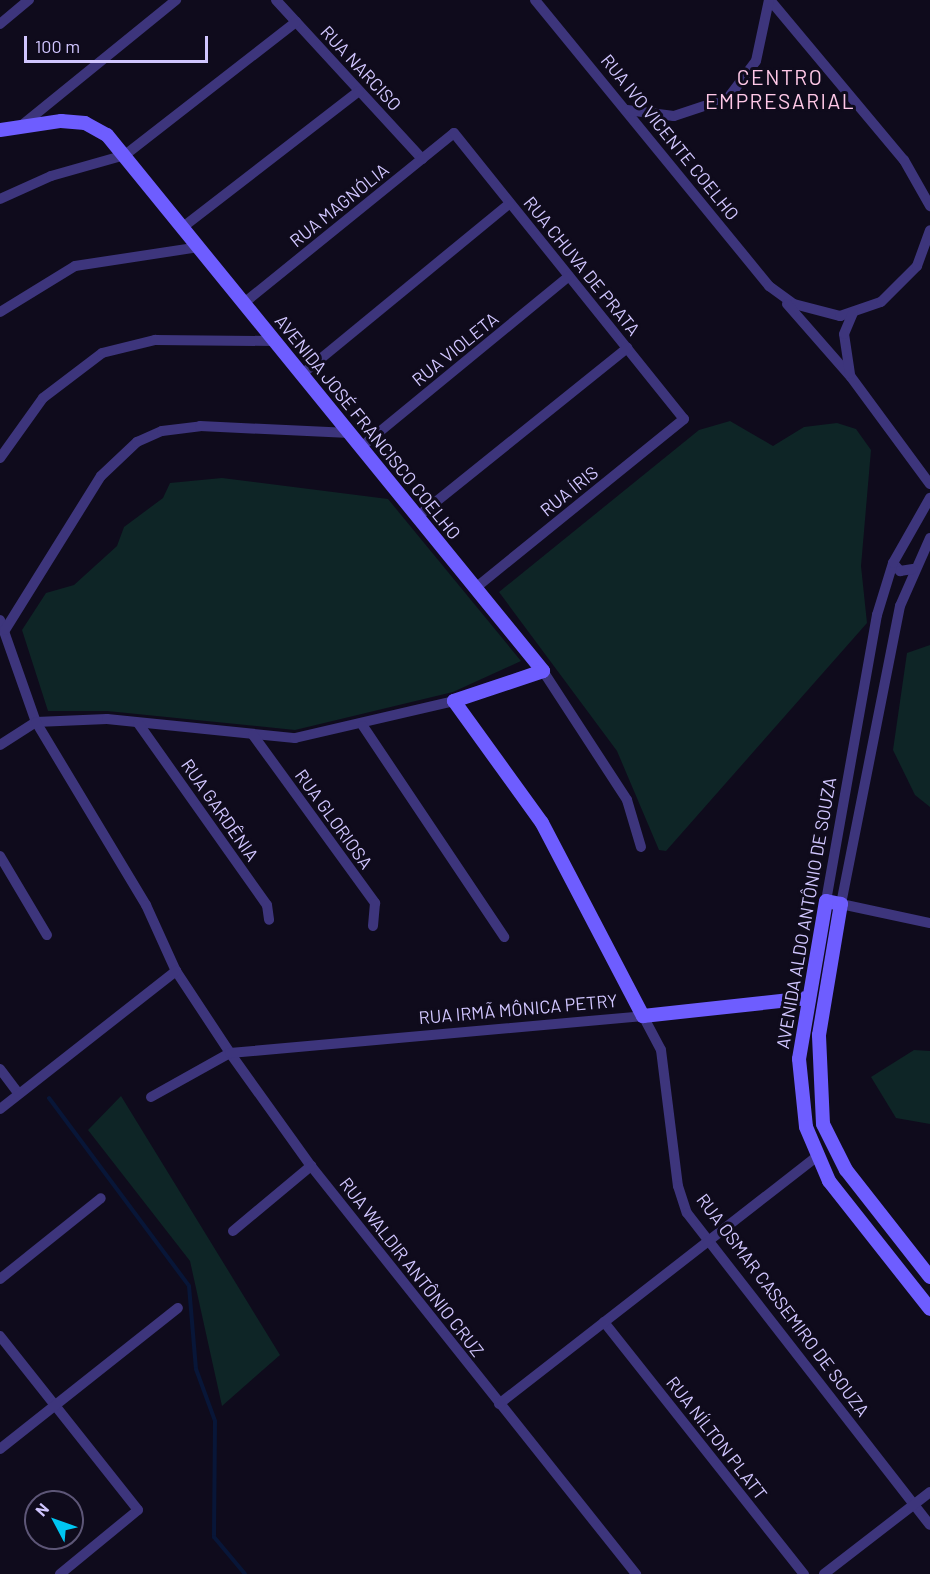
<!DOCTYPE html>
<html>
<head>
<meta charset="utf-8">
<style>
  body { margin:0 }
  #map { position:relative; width:930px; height:1574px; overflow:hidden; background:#0f0b1c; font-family:Barlow,sans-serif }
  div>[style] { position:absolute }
  .green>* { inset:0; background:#0e2526 }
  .stream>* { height:4px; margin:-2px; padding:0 2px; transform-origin:2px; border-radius:2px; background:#081638 }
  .street>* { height:10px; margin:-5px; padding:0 5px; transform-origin:5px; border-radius:5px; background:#3d357c }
  .secondary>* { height:14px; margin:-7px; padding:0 7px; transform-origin:7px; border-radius:7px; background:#6e5dff }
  span { translate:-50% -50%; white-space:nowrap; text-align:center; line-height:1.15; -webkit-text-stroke:6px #0f0b1c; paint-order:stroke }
  .street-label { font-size:18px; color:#d1c6ff }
  .quarter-label { font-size:21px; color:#ffc8e7; letter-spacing:1.5px }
  .north { position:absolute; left:24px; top:1490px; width:60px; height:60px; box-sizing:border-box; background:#0f0b1c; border:2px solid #5d5677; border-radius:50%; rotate:311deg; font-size:16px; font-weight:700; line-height:24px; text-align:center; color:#d1c6ff }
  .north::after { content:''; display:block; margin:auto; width:21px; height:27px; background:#00c6f1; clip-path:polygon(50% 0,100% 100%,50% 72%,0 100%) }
  .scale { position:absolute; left:24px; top:36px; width:184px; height:27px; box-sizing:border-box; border:3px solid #d1c6ff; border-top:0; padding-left:8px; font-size:18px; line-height:21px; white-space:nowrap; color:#d1c6ff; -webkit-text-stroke:4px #0f0b1c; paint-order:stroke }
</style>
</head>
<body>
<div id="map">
  <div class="green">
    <div style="clip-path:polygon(730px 421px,773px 446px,804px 427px,837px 423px,856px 429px,871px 450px,861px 566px,867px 623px,666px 851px,659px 850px,617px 751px,499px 592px,699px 430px)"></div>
    <div style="clip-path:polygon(222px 478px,388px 499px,521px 661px,453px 692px,295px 730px,107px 711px,48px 711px,22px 630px,46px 593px,74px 585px,117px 546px,124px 527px,163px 498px,170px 483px)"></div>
    <div style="clip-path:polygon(930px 645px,930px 807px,915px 795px,893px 750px,907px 653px)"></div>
    <div style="clip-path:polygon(914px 1050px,930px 1051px,930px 1124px,896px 1118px,871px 1077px)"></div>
    <div style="clip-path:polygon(121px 1096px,280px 1355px,222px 1406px,190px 1261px,88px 1130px)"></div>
  </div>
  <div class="stream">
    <div style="left:49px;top:1098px;width:234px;rotate:53.3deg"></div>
    <div style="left:189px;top:1286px;width:83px;rotate:85.2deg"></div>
    <div style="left:196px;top:1369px;width:55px;rotate:69.9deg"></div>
    <div style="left:215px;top:1421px;width:116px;rotate:90.5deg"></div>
    <div style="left:214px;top:1537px;width:48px;rotate:50deg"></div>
  </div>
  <div class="street">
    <div style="left:276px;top:0;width:216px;rotate:47.4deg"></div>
    <div style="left:535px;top:0;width:370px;rotate:50.7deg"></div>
    <div style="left:769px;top:286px;width:31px;rotate:36deg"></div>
    <div style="left:794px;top:304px;width:48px;rotate:14.6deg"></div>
    <div style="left:840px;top:316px;width:43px;rotate:-18.9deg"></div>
    <div style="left:881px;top:302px;width:51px;rotate:-45deg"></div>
    <div style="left:917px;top:266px;width:38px;rotate:-70deg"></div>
    <div style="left:770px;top:0;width:209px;rotate:50.1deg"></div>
    <div style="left:904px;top:160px;width:53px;rotate:60.5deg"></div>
    <div style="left:0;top:24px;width:38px;rotate:-40deg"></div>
    <div style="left:627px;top:110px;width:47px;rotate:7.3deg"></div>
    <div style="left:674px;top:116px;width:57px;rotate:-18.4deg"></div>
    <div style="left:728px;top:98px;width:46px;rotate:-52.9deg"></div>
    <div style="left:756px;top:61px;width:62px;rotate:-78deg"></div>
    <div style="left:21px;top:126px;width:200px;rotate:-39.1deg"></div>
    <div style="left:0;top:199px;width:56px;rotate:-24.3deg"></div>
    <div style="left:51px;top:176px;width:77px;rotate:-15.8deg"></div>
    <div style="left:125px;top:155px;width:217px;rotate:-37.9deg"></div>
    <div style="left:183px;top:227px;width:222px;rotate:-37.7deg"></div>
    <div style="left:244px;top:303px;width:270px;rotate:-39deg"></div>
    <div style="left:454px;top:133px;width:367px;rotate:51.2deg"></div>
    <div style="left:684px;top:419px;width:269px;rotate:141deg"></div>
    <div style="left:787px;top:304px;width:97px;rotate:48.8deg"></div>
    <div style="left:851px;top:377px;width:133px;rotate:53.6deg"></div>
    <div style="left:0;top:312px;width:88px;rotate:-31.5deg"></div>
    <div style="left:75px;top:266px;width:125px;rotate:-8.7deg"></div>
    <div style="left:302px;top:374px;width:269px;rotate:-39.4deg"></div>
    <div style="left:850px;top:374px;width:40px;rotate:-98.5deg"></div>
    <div style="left:844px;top:334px;width:23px;rotate:-67deg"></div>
    <div style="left:361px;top:447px;width:269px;rotate:-39.4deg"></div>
    <div style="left:0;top:458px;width:74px;rotate:-54.4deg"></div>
    <div style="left:43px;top:398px;width:74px;rotate:-37.3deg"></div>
    <div style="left:102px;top:353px;width:55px;rotate:-13.8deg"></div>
    <div style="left:155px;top:340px;width:120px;rotate:0.5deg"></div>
    <div style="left:417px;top:517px;width:270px;rotate:-38.8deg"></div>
    <div style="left:930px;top:538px;width:74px;rotate:113.8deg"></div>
    <div style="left:900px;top:606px;width:304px;rotate:101.2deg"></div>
    <div style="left:841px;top:904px;width:91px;rotate:12.1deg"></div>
    <div style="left:893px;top:563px;width:11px;rotate:49deg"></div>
    <div style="left:900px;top:571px;width:13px;rotate:-9deg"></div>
    <div style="left:0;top:620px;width:108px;rotate:70.6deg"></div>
    <div style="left:36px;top:722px;width:71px;rotate:-2.4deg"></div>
    <div style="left:107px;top:719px;width:189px;rotate:5.8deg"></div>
    <div style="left:295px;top:738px;width:163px;rotate:-13.1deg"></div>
    <div style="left:5px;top:630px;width:181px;rotate:-58.1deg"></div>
    <div style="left:101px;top:476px;width:50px;rotate:-43.4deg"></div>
    <div style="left:137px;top:442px;width:27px;rotate:-24deg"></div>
    <div style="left:162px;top:431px;width:38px;rotate:-7deg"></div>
    <div style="left:200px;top:426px;width:150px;rotate:2.7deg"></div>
    <div style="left:543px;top:671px;width:154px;rotate:56.9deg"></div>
    <div style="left:627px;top:800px;width:49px;rotate:73.4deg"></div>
    <div style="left:138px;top:723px;width:223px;rotate:54.7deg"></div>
    <div style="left:267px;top:905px;width:15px;rotate:82deg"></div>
    <div style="left:363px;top:726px;width:254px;rotate:56.2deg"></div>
    <div style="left:253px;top:735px;width:208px;rotate:54deg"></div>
    <div style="left:375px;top:903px;width:23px;rotate:95deg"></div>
    <div style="left:0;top:745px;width:43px;rotate:-32.6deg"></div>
    <div style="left:36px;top:722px;width:214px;rotate:59deg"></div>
    <div style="left:146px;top:905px;width:72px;rotate:65.6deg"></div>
    <div style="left:176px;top:971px;width:98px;rotate:56.6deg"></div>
    <div style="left:230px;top:1053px;width:139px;rotate:54.4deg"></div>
    <div style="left:311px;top:1166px;width:522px;rotate:51.46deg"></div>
    <div style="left:0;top:856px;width:92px;rotate:59.3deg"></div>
    <div style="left:826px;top:901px;width:291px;rotate:-79.9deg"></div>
    <div style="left:877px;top:615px;width:54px;rotate:-72.9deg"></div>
    <div style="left:893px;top:563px;width:75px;rotate:-60.4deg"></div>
    <div style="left:0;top:1069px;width:31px;rotate:53deg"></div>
    <div style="left:151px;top:1097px;width:90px;rotate:-29.1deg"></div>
    <div style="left:230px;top:1053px;width:415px;rotate:-5.1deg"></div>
    <div style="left:643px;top:1016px;width:38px;rotate:62deg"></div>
    <div style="left:661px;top:1050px;width:137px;rotate:82.9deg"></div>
    <div style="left:678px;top:1186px;width:28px;rotate:72deg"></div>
    <div style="left:687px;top:1213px;width:395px;rotate:52.1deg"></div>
    <div style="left:0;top:1109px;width:224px;rotate:-38.1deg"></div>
    <div style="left:233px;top:1231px;width:102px;rotate:-39.8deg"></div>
    <div style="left:0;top:1279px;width:129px;rotate:-38.7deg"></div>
    <div style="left:604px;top:1322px;width:322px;rotate:51.6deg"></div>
    <div style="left:0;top:1336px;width:222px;rotate:51.6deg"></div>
    <div style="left:138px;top:1510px;width:101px;rotate:140.6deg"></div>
    <div style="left:499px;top:1404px;width:402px;rotate:-37.9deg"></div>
    <div style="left:0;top:1449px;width:227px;rotate:-38.4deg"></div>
    <div style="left:824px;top:1574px;width:134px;rotate:-37.7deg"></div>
  </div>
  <div class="secondary">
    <div style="left:0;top:130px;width:62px;rotate:-8.4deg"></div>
    <div style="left:61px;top:121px;width:24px;rotate:5deg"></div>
    <div style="left:85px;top:123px;width:25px;rotate:29deg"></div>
    <div style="left:107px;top:135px;width:691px;rotate:50.87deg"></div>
    <div style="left:543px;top:671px;width:94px;rotate:161.4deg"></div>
    <div style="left:454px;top:701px;width:150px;rotate:54.2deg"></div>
    <div style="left:542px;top:823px;width:218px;rotate:62.4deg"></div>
    <div style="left:643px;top:1016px;width:166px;rotate:-6.2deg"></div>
    <div style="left:930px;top:1277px;width:136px;rotate:-128.1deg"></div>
    <div style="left:846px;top:1170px;width:51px;rotate:-116.6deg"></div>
    <div style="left:823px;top:1124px;width:89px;rotate:-92.6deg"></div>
    <div style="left:819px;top:1035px;width:133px;rotate:-80.5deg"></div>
    <div style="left:841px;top:904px;width:15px;rotate:-169deg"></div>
    <div style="left:826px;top:901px;width:160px;rotate:99.7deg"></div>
    <div style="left:799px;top:1059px;width:68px;rotate:84.1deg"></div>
    <div style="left:806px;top:1127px;width:59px;rotate:66.9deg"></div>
    <div style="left:829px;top:1181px;width:163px;rotate:51.7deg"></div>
  </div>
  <div class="street-label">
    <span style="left:361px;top:68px;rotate:47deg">RUA NARCISO</span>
    <span style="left:670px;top:137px;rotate:51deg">RUA IVO VICENTE COELHO</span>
    <span style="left:339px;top:205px;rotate:-39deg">RUA MAGNÓLIA</span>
    <span style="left:582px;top:266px;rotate:51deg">RUA CHUVA DE PRATA</span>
    <span style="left:455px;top:349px;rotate:-39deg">RUA VIOLETA</span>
    <span style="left:368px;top:427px;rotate:51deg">AVENIDA JOSÉ FRANCISCO COELHO</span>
    <span style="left:569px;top:491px;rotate:-39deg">RUA ÍRIS</span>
    <span style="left:220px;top:810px;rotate:55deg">RUA GARDÊNIA</span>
    <span style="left:334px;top:819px;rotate:54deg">RUA GLORIOSA</span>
    <span style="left:806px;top:913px;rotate:-80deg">AVENIDA ALDO ANTÔNIO DE SOUZA</span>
    <span style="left:518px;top:1009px;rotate:-5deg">RUA IRMÃ MÔNICA PETRY</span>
    <span style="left:412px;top:1267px;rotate:52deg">RUA WALDIR ANTÔNIO CRUZ</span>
    <span style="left:783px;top:1305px;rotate:53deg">RUA OSMAR CASSEMIRO DE SOUZA</span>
    <span style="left:717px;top:1438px;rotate:52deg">RUA NÍLTON PLATT</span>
  </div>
  <div class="quarter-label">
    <span style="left:780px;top:89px">CENTRO<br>EMPRESARIAL</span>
  </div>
  <div class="north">N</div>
  <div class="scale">100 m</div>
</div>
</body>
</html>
